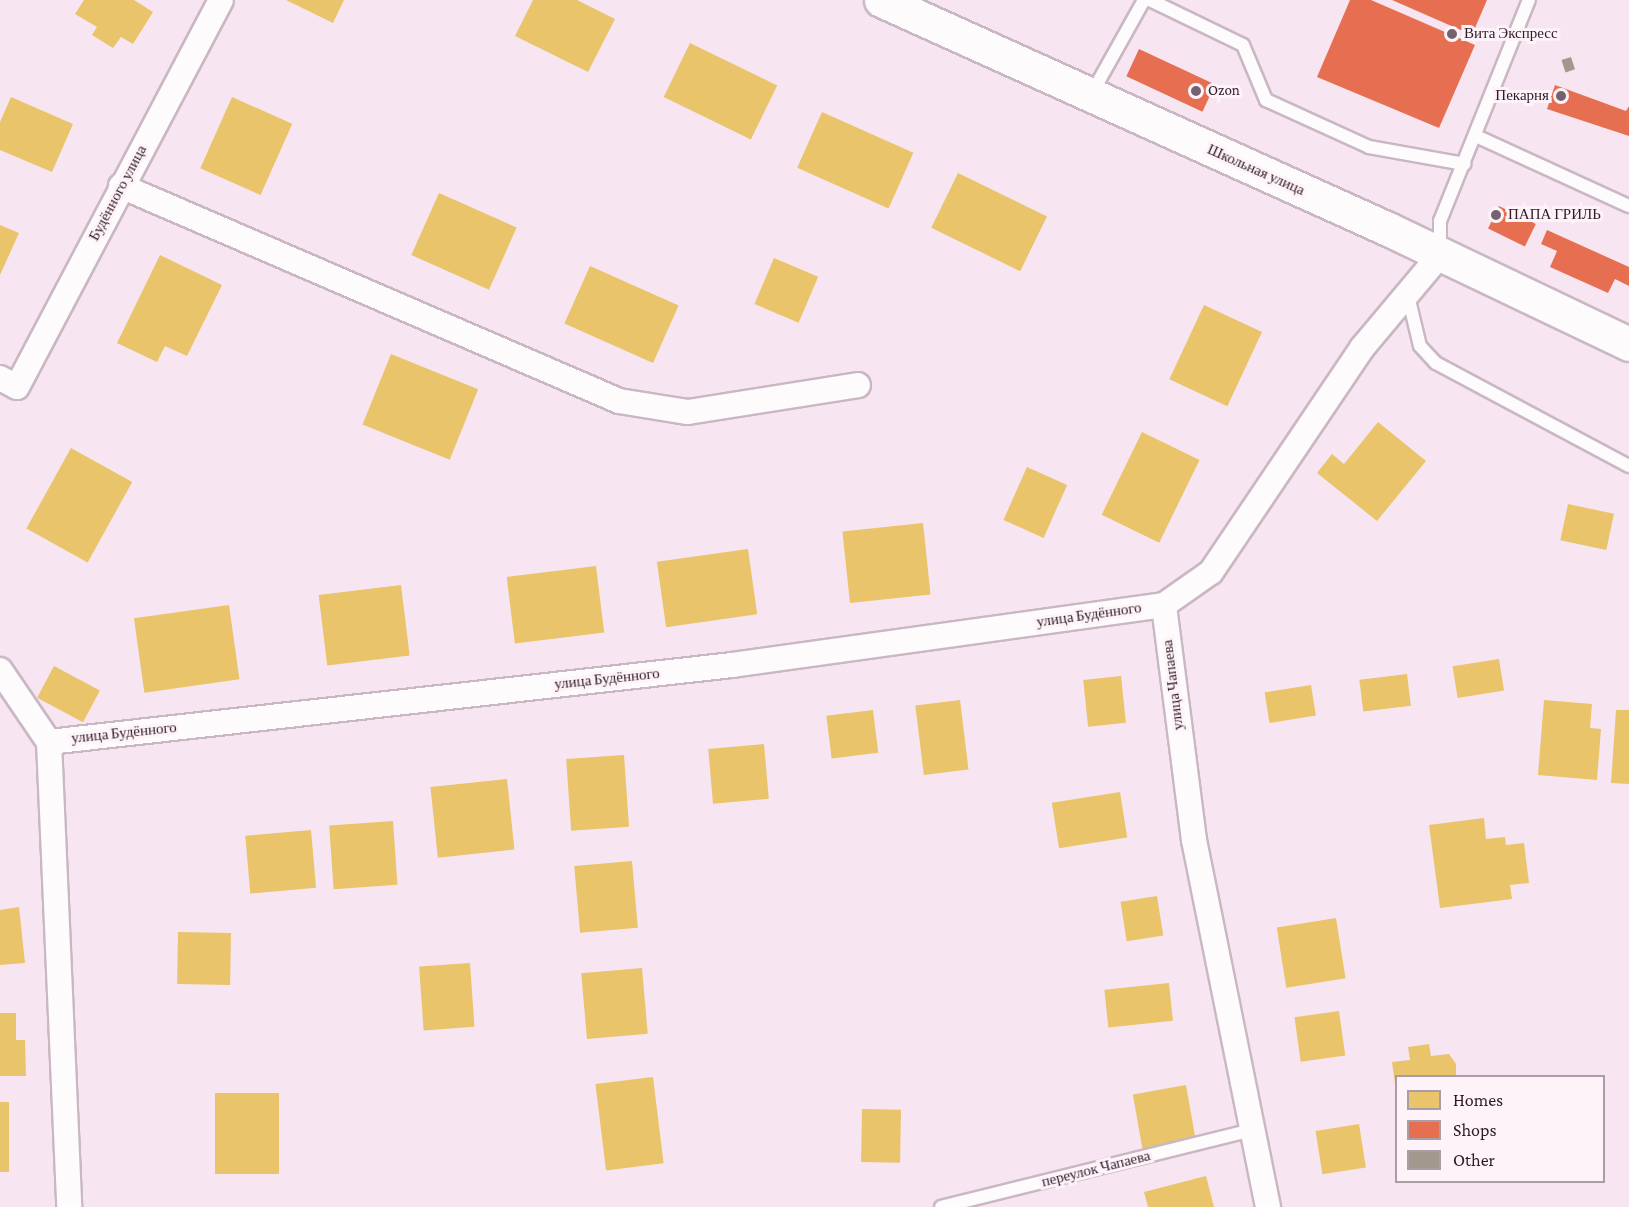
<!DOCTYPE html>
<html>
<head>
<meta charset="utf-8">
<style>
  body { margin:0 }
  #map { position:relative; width:1629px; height:1207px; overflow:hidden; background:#f7e6f1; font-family:"Crimson Pro",serif }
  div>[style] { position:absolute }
  .homes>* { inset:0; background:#e9c46a; transform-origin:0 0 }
  .shops>* { inset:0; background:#e76f51; transform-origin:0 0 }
  .building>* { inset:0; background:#a2988b; transform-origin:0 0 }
  .roads { filter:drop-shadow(2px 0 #c9b8c3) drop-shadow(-2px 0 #c9b8c3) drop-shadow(0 2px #c9b8c3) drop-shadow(0 -2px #c9b8c3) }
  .lane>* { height:12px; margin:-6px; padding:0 6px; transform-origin:6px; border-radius:6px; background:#fefbfd }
  .street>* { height:24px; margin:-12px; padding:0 12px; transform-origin:12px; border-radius:12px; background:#fefbfd }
  .secondary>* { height:33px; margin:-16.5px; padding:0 16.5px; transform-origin:16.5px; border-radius:16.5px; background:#fefbfd }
  .dots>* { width:16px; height:16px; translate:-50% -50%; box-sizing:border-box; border:3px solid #fef3f9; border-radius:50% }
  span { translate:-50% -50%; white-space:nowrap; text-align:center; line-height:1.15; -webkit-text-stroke:6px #fef3f9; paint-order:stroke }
  .poi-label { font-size:15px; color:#2e1b27 }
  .left { translate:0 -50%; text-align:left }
  .right { translate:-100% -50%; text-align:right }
  .street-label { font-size:15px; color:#2e1b27 }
  .legend { position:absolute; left:1395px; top:1075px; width:210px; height:108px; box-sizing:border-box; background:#fef3f9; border:2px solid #ab9da5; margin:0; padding:8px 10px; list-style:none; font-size:18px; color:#2e1b27 }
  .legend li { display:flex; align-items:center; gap:12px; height:30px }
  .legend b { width:30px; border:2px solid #ab9da5 }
</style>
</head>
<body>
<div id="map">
  <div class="homes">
    <div style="clip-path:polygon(84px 0,134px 0,153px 12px,133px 44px,121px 37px,113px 48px,92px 35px,97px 27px,75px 14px)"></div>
    <div style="clip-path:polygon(286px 0,344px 0,333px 23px)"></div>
    <div style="clip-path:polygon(533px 0,577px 0,615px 19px,588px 72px,515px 36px)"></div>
    <div style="left:690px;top:43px;width:97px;height:60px;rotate:26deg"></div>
    <div style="clip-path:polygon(11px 97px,73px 124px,52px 172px,0 150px,0 122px)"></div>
    <div style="left:232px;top:97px;width:66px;height:78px;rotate:24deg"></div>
    <div style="left:822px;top:112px;width:100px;height:61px;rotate:24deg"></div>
    <div style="left:958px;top:173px;width:99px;height:61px;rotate:26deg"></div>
    <div style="left:439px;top:193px;width:85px;height:68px;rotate:24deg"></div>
    <div style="clip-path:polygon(0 225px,19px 233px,0 275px)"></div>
    <div style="clip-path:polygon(160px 255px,222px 285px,187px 356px,165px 346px,157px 362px,117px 343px)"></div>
    <div style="left:774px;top:258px;width:48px;height:50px;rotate:23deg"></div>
    <div style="left:590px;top:266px;width:97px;height:63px;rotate:24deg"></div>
    <div style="left:1204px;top:305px;width:64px;height:82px;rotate:25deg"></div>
    <div style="left:391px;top:354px;width:94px;height:76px;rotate:22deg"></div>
    <div style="clip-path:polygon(1378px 422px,1426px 461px,1377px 521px,1317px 473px,1332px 454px,1344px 464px)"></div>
    <div style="left:1142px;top:432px;width:64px;height:92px;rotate:26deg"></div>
    <div style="left:71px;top:448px;width:70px;height:92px;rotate:29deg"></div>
    <div style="left:1027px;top:467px;width:44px;height:58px;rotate:24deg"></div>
    <div style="left:1568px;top:504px;width:47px;height:37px;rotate:12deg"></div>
    <div style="left:923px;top:523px;width:72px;height:81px;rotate:84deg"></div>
    <div style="left:748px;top:549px;width:66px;height:92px;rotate:82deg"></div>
    <div style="left:596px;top:566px;width:67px;height:90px;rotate:83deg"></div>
    <div style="left:401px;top:585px;width:71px;height:83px;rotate:83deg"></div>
    <div style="left:229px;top:605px;width:75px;height:96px;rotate:82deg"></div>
    <div style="left:1499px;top:659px;width:32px;height:47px;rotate:81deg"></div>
    <div style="left:54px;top:666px;width:52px;height:36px;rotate:28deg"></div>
    <div style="left:1407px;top:674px;width:32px;height:48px;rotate:83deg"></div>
    <div style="left:1121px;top:676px;width:47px;height:38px;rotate:84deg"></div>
    <div style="left:1311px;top:685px;width:31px;height:47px;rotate:81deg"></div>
    <div style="left:960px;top:700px;width:70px;height:45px;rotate:83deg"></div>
    <div style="clip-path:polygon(1544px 700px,1592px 704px,1590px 728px,1601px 729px,1597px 780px,1538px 775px)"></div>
    <div style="left:873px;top:710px;width:43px;height:47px;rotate:83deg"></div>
    <div style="clip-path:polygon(1616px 710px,1629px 710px,1629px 784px,1611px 783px)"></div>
    <div style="left:764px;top:744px;width:55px;height:56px;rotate:85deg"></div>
    <div style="left:624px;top:755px;width:72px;height:58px;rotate:86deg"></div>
    <div style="left:507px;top:779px;width:71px;height:77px;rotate:84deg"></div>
    <div style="left:1120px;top:792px;width:46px;height:69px;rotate:81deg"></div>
    <div style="clip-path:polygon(1484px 818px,1486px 839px,1505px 837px,1506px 845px,1524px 843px,1529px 883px,1510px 885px,1512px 899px,1440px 908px,1429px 825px)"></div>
    <div style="left:393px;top:821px;width:64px;height:64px;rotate:86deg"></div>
    <div style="left:311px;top:830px;width:58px;height:66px;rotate:85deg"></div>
    <div style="left:632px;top:861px;width:67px;height:58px;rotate:85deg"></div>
    <div style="left:1157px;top:896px;width:40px;height:37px;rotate:81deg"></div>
    <div style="clip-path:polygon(19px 907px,25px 963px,0 965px,0 910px)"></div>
    <div style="left:1336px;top:918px;width:61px;height:60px;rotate:81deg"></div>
    <div style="left:178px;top:932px;width:53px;height:52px;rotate:1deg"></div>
    <div style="left:470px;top:963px;width:64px;height:51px;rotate:86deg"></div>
    <div style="left:642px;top:968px;width:66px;height:61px;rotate:85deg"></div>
    <div style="left:1169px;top:983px;width:38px;height:65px;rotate:84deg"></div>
    <div style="left:1339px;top:1011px;width:45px;height:45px;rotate:82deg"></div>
    <div style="clip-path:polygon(0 1013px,16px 1013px,16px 1040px,25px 1040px,26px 1076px,0 1076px)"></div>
    <div style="clip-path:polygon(1429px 1044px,1431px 1056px,1449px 1054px,1456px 1064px,1456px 1076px,1396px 1076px,1395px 1084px,1392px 1062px,1410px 1060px,1408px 1047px)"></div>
    <div style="left:653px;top:1077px;width:87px;height:58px;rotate:83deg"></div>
    <div style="left:1186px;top:1085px;width:56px;height:54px;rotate:80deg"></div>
    <div style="left:215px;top:1093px;width:64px;height:81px"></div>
    <div style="left:0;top:1102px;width:9px;height:70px"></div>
    <div style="left:862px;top:1109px;width:39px;height:53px;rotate:1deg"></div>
    <div style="left:1359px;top:1124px;width:44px;height:44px;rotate:81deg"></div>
    <div style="clip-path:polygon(1206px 1176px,1214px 1207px,1148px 1207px,1144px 1192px)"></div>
  </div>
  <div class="shops">
    <div style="clip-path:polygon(1350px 0,1371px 0,1475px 45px,1439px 128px,1317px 77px)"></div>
    <div style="clip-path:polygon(1392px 0,1487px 0,1472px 35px)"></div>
    <div style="left:1139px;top:49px;width:84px;height:30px;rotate:25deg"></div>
    <div style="clip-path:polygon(1555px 85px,1626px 111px,1629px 106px,1629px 136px,1547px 109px)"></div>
    <div style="left:1499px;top:206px;width:41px;height:25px;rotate:26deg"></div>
    <div style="clip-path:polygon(1547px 230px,1629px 267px,1629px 286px,1615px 279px,1608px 293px,1550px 267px,1557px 251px,1541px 244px)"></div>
  </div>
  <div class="building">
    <div style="left:1571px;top:57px;width:13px;height:10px;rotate:72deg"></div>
  </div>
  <div class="roads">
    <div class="lane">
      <div style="left:1150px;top:0;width:103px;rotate:25.8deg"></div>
      <div style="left:1243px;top:45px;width:60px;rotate:67.3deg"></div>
      <div style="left:1266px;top:100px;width:113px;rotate:24.5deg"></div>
      <div style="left:1369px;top:147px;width:97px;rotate:10.1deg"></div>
      <div style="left:1092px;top:93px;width:107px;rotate:-60.8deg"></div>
      <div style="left:1476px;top:136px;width:168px;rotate:24.6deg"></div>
      <div style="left:1440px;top:250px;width:29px;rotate:-90deg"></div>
      <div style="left:1440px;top:221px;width:238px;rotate:-68.1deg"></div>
      <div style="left:1408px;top:296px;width:51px;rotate:76.5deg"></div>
      <div style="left:1420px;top:346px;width:23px;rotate:47deg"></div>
      <div style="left:1436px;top:363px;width:219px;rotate:28.1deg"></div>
      <div style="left:941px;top:1207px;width:320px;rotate:-13.9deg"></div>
    </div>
    <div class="street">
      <div style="left:121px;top:186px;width:542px;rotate:23.35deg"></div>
      <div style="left:619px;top:401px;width:70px;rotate:9.1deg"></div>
      <div style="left:688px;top:412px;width:172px;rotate:-9deg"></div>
      <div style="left:0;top:378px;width:19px;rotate:28deg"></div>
      <div style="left:17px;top:387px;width:437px;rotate:-62.2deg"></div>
      <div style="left:0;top:670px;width:87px;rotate:55.8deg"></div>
      <div style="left:49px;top:742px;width:465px;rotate:87.5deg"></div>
      <div style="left:49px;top:742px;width:687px;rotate:-6.43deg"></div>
      <div style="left:732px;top:665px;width:436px;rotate:-7.9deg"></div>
      <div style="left:1268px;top:1207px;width:374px;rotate:-101.4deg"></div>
      <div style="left:1194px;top:840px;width:237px;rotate:-97.3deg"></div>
      <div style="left:1164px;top:605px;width:57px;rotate:-35.1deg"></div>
      <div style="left:1211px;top:572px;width:270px;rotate:-56deg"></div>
      <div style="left:1362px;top:348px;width:123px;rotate:-50deg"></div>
    </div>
    <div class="secondary">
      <div style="left:881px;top:0;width:556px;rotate:24.31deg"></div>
      <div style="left:1388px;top:229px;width:267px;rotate:25.5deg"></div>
    </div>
  </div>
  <div class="dots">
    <div style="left:1452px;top:34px;background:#74626e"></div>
    <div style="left:1196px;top:91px;background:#74626e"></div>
    <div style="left:1561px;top:96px;background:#74626e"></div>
    <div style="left:1496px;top:215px;background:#74626e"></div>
  </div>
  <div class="poi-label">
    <span class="left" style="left:1464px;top:34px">Вита Экспресс</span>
    <span class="left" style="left:1208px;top:91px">Ozon</span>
    <span class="right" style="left:1549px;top:96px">Пекарня</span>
    <span class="left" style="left:1508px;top:215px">ПАПА ГРИЛЬ</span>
  </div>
  <div class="street-label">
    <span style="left:1256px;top:170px;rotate:24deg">Школьная улица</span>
    <span style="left:118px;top:193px;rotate:-62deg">Будённого улица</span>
    <span style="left:1089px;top:615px;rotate:-8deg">улица Будённого</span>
    <span style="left:607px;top:679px;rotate:-6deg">улица Будённого</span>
    <span style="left:1173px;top:685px;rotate:-97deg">улица Чапаева</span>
    <span style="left:124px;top:733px;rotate:-6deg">улица Будённого</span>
    <span style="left:1096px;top:1169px;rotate:-14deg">переулок Чапаева</span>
  </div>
  <ul class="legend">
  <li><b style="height:16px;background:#e9c46a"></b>Homes</li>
  <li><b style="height:16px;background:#e76f51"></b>Shops</li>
  <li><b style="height:16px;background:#a2988b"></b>Other</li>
  </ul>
</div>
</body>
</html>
